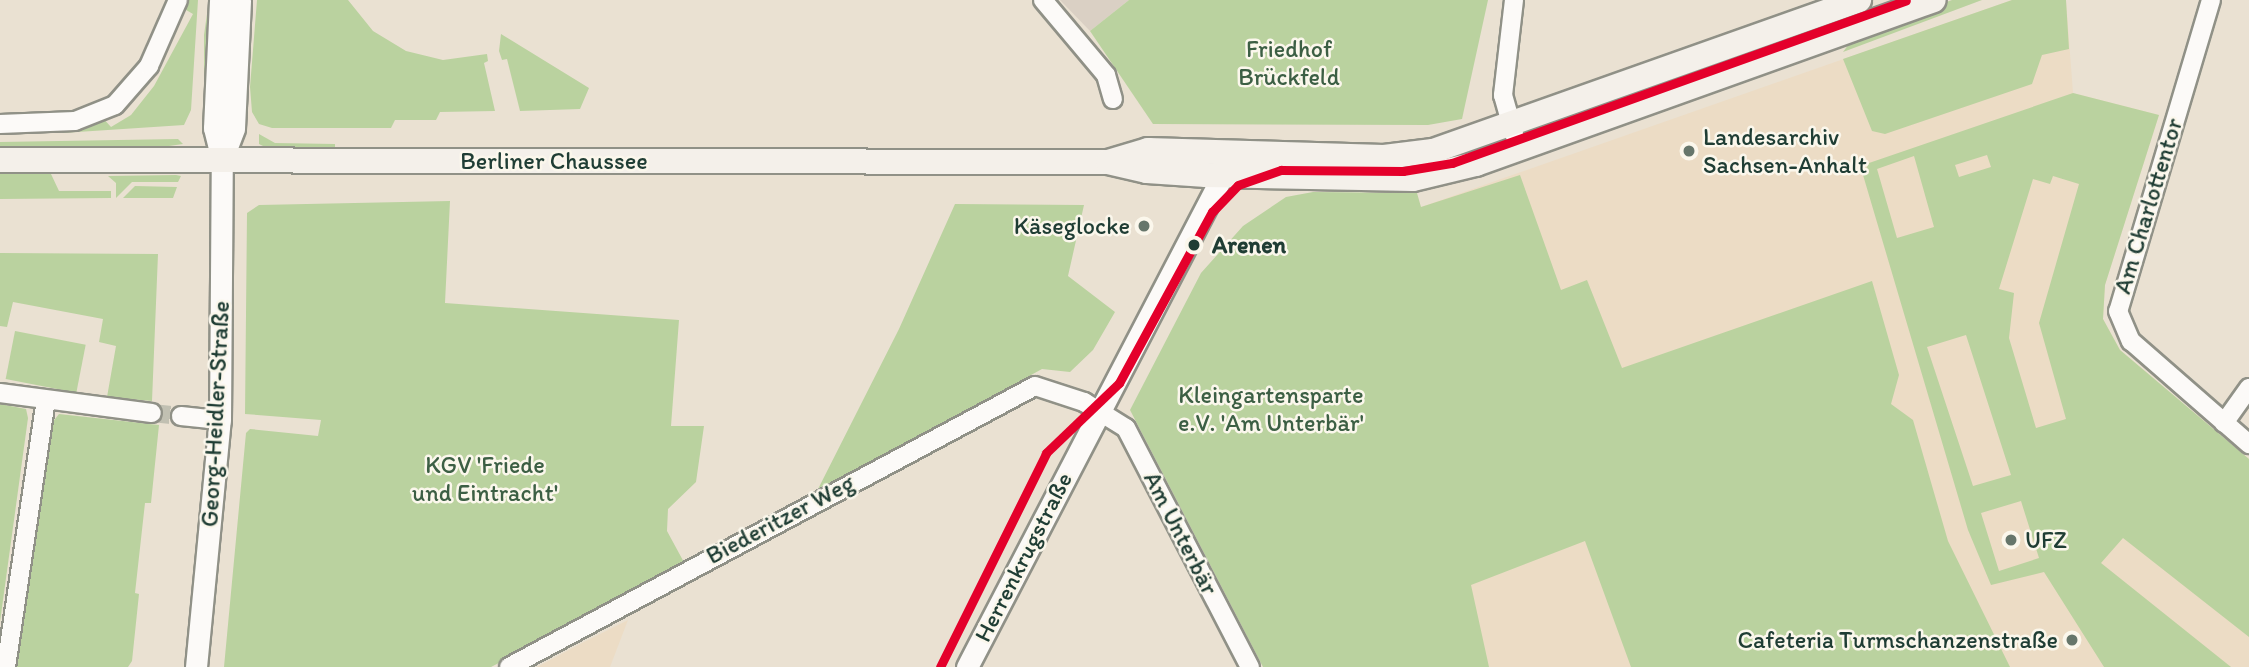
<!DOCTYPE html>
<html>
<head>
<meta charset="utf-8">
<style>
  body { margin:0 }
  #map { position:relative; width:2249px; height:667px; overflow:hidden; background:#eae1d2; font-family:Itim,sans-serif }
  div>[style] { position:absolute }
  .built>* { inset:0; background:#ecdcc5 }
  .industrial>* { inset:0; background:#dad0c4 }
  .green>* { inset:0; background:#bad29f; transform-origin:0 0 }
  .minor-tunnel>* { height:18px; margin-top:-9px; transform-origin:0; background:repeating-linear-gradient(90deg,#c1c0b2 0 18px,transparent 0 27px) }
  .roads { filter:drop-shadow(2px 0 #909187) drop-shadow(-2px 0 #909187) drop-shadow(0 2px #909187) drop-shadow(0 -2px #909187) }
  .minor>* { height:18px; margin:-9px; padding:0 9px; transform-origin:9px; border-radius:9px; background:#fcfaf8 }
  .tertiary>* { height:21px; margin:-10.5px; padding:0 10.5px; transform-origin:10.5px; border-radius:10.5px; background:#fcfaf8 }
  .secondary>* { height:24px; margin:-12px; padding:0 12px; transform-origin:12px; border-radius:12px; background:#f4f0ea }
  .tram-1>* { height:9px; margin:-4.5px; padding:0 4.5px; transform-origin:4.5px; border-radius:4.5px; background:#e4002b }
  .dots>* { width:19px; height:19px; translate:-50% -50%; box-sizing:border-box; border:4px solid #fbf7ec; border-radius:50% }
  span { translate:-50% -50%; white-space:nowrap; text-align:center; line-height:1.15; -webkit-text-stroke:5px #fbf7ec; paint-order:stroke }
  .park-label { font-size:24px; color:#3c5f44 }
  .poi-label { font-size:24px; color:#1f3d34 }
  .left { translate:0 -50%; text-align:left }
  .right { translate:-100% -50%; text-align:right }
  .street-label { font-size:24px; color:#1f3d34 }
  .stop-label { font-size:24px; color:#1f3d34; font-weight:700 }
</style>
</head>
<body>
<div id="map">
  <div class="built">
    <div style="clip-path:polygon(2012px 0,2066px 0,2073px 93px,2159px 115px,2105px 285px,2103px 319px,2120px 350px,2249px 459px,2249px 667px,1477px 667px,1421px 207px)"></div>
    <div style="clip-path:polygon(628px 620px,610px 667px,537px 667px,584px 642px)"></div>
  </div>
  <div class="industrial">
    <div style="clip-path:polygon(1060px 0,1129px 0,1090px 31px)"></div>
  </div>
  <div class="green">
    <div style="clip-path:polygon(184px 0,198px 0,191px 110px,184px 125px,62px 133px,63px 126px,101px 116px,111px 127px,131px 115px,154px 86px,193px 14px,181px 7px)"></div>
    <div style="clip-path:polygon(209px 0,212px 0,204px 120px,204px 35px)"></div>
    <div style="clip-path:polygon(257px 0,348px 0,373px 31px,406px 51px,443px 60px,487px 54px,488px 61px,484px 63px,495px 111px,440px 112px,436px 120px,395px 120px,391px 128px,272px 128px,259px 124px,252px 112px,250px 87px)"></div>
    <div style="clip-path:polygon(1129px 0,1488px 0,1462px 119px,1428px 125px,1153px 124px,1090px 31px)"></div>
    <div style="clip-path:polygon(1952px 0,1982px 0,1843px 52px,1857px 33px)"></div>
    <div style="clip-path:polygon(2012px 0,2066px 0,2069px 49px,2042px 55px,2032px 84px,1885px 134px,1872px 131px,1843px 59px)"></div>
    <div style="clip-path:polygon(501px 34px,589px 88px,580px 109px,520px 111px,507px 59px,502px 60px,499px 51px)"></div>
    <div style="clip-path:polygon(evenodd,2073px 93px,2159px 115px,2105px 285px,2103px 319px,2120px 350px,2249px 459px,2249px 637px,2123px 538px,2101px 563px,2231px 667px,2104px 667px,2044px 572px,1991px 585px,1968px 530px,1863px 175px,1869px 163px,2073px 93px,1987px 155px,1991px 167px,1959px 177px,1955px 165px,1987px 155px,2073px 93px,1914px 156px,1934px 227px,1897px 238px,1877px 169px,1914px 156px,2073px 93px,2053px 176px,2079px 184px,2039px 323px,2066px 419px,2036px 428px,2009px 338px,2014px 293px,1999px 289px,2033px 179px,2050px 184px,2053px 176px,2073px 93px,1966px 335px,2011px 475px,1973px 486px,1927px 347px,1966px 335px,2073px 93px,2021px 501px,2039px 558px,1999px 571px,1981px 513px,2021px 501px)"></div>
    <div style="clip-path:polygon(259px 134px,275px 143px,335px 144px,335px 148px,265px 147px,259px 144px)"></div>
    <div style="clip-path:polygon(178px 139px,183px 144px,162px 147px,0 147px,0 142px)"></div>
    <div style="clip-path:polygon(0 174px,51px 174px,59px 191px,111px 191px,111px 198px,0 199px)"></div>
    <div style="clip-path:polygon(1520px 175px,1561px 290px,1587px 280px,1622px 368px,1872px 281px,1899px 375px,1891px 404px,1913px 420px,1948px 541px,2010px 667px,1631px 667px,1585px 541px,1471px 585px,1489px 667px,1263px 667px,1130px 410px,1201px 273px,1243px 226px,1286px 197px,1313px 192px,1417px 193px,1421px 207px)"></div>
    <div style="clip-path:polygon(108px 176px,176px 175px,181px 176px,178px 182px,132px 182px,116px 198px,116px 183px)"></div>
    <div style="clip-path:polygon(135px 186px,177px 187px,173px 198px,123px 198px)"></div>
    <div style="clip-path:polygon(450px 201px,445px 303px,679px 320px,671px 426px,704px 426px,696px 482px,668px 509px,667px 531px,686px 566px,491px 667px,224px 667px,246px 433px,250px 429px,318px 436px,321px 420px,245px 414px,247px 213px,259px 205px)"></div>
    <div style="clip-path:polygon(955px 204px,1084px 205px,1068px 276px,1115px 312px,1093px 350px,1070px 372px,1042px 369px,816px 493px,899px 329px)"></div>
    <div style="clip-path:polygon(0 253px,158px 254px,152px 401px,107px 397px,116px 346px,99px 342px,103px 319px,13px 302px,7px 327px,0 326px)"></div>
    <div style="left:15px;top:331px;width:72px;height:49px;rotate:11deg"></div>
    <div style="clip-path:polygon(0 404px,26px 409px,28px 418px,0 622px)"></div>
    <div style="clip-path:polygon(59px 414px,159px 425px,151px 503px,145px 503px,135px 593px,139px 594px,132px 661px,128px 667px,17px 667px,51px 424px)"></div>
  </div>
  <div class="minor-tunnel">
    <div style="left:152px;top:413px;width:29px;rotate:6deg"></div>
  </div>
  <div class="roads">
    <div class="minor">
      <div style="left:1043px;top:0;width:98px;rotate:50deg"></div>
      <div style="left:1106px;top:75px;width:25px;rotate:74deg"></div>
      <div style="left:1514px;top:0;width:96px;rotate:96.6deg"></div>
      <div style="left:1503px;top:95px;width:41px;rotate:74.2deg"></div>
      <div style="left:2211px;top:0;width:325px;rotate:106.6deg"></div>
      <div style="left:2118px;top:311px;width:33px;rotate:67deg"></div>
      <div style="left:2131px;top:341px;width:157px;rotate:41.1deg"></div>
      <div style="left:0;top:124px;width:75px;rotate:-2.3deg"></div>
      <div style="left:75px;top:121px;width:43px;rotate:-21.8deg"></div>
      <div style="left:115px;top:105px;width:52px;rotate:-48.9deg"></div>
      <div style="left:149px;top:66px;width:72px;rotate:-66.3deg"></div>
      <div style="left:0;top:393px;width:153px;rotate:7.5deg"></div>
      <div style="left:181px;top:416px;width:39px;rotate:6deg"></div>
      <div style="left:2224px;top:423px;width:43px;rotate:-54.5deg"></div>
      <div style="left:6px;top:667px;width:270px;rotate:-81.5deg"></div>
      <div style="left:509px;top:667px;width:596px;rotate:-28.11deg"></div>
      <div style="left:1035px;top:386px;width:52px;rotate:18.1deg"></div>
      <div style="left:1084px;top:402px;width:49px;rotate:31.8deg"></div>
      <div style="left:1126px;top:428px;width:269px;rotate:62.6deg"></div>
    </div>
    <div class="tertiary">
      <div style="left:222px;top:160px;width:34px;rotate:-69deg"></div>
      <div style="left:234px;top:128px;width:128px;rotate:-87.3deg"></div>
      <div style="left:196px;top:667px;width:248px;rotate:-84.5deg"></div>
      <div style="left:220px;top:420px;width:260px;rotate:-89.6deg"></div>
      <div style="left:222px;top:160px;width:33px;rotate:-104deg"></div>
      <div style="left:214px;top:128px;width:128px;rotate:-87.3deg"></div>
      <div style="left:967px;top:667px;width:568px;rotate:-62.53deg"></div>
    </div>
    <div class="secondary">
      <div style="left:0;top:160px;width:1108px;rotate:0.1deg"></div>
      <div style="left:1108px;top:162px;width:40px;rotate:13deg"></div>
      <div style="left:1147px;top:171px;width:59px;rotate:3.9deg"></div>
      <div style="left:1206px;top:175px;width:207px;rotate:1.1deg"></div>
      <div style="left:1413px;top:179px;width:65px;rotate:-13.4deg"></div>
      <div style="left:1476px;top:164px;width:486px;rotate:-19.7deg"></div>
      <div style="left:1108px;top:162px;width:42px;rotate:-16.7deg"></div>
      <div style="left:1148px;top:150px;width:236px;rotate:1.7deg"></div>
      <div style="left:1384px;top:157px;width:49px;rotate:-7deg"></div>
      <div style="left:1433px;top:151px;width:452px;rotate:-19.5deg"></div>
    </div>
  </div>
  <div class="tram-1">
    <div style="left:940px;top:667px;width:239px;rotate:-63.6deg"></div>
    <div style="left:1046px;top:453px;width:101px;rotate:-43.8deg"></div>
    <div style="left:1119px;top:383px;width:195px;rotate:-61.5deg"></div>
    <div style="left:1212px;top:212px;width:37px;rotate:-46deg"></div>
    <div style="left:1238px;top:185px;width:46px;rotate:-19.2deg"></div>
    <div style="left:1281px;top:170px;width:122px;rotate:0.5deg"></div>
    <div style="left:1403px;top:171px;width:50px;rotate:-9.3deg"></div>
    <div style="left:1452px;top:163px;width:482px;rotate:-19.7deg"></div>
  </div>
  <div class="dots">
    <div style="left:1689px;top:151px;background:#66766b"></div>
    <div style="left:1144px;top:226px;background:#66766b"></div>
    <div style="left:1194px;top:245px;background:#1f3d34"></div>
    <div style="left:2011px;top:540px;background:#66766b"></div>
    <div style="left:2072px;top:640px;background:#66766b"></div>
  </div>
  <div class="park-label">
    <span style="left:1289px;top:63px">Friedhof<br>Brückfeld</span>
    <span style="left:1271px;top:409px">Kleingartensparte<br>e.V. 'Am Unterbär'</span>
    <span style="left:485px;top:479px">KGV 'Friede<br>und Eintracht'</span>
  </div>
  <div class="poi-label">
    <span class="left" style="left:1703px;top:151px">Landesarchiv<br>Sachsen-Anhalt</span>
    <span class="right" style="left:1130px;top:226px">Käseglocke</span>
    <span class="left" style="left:2025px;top:540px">UFZ</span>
    <span class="right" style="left:2058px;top:640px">Cafeteria Turmschanzenstraße</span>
  </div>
  <div class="street-label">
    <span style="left:554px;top:161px">Berliner Chaussee</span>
    <span style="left:2148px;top:206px;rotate:-73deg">Am Charlottentor</span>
    <span style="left:215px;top:414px;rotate:-87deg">Georg-Heidler-Straße</span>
    <span style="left:780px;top:519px;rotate:-28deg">Biederitzer Weg</span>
    <span style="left:1181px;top:533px;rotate:63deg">Am Unterbär</span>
    <span style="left:1023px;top:557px;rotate:-63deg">Herrenkrugstraße</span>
  </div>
  <div class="stop-label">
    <span class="left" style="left:1212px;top:245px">Arenen</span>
  </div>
</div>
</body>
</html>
